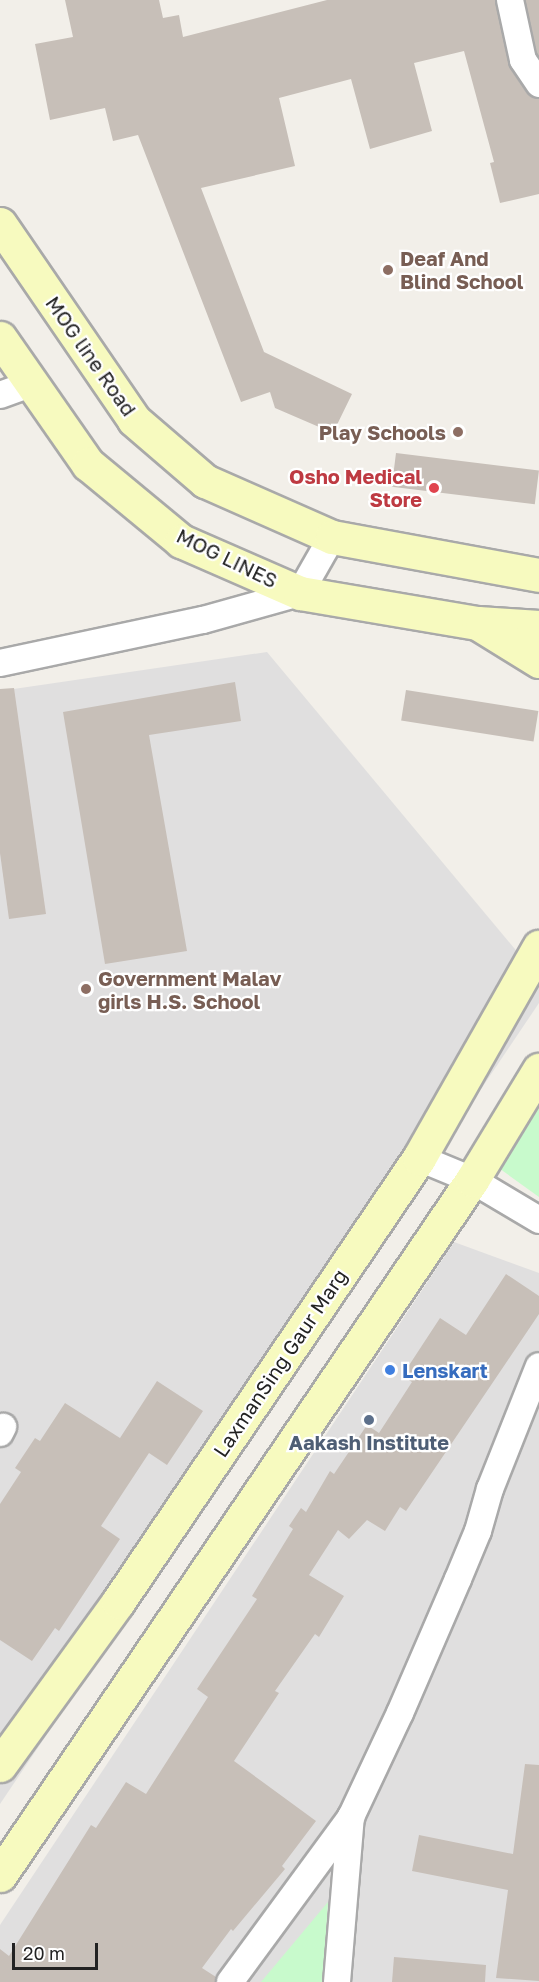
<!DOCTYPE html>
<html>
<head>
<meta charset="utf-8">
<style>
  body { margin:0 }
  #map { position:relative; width:539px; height:1982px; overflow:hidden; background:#f2efe9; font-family:"Golos Text",sans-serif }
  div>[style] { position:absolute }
  .residential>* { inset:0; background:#e0dfdf }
  .park>* { inset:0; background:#c8facc }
  .building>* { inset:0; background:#c7bfb8; transform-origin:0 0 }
  .roads { filter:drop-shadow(2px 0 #a9a9a9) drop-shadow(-2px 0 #a9a9a9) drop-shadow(0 2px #a9a9a9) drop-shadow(0 -2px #a9a9a9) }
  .minor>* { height:26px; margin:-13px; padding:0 13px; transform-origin:13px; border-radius:13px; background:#fff }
  .secondary>* { height:33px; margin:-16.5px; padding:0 16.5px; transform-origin:16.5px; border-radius:16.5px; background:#f7fabf }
  .dots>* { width:16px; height:16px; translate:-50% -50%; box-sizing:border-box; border:3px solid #fff; border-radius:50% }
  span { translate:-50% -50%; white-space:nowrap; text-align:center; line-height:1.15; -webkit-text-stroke:4.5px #fff; paint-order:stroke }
  .education-label { font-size:20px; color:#785e54; font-weight:700 }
  .left { translate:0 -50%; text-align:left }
  .right { translate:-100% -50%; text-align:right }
  .street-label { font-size:20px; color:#222 }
  .health-label { font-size:20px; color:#be3a42; font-weight:700 }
  .shop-label { font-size:20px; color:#366cbe; font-weight:700 }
  .service-label { font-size:20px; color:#4e5e75; font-weight:700 }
  .scale { position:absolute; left:12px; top:1943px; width:86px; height:27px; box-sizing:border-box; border:3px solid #222; border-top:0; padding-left:8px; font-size:18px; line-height:21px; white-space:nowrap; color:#222; -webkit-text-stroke:4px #fff; paint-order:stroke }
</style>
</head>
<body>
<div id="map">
  <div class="residential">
    <div style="clip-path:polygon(267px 652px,539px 978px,539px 1003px,0 1804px,0 691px)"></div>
    <div style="clip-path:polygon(454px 1242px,539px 1273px,539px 1982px,0 1982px,0 1925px)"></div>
  </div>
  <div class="park">
    <div style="clip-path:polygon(539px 1103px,539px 1197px,496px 1166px)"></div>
    <div style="clip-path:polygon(328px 1902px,323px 1982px,261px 1982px)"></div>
  </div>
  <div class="building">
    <div style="clip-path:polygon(65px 0,159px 0,163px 18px,179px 15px,183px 37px,327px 0,495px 0,510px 68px,527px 93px,539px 99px,539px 194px,500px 203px,490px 163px,494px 162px,464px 51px,414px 63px,432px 131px,370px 149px,351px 79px,279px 98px,295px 166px,201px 188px,264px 352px,352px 394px,333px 433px,275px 408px,270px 392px,241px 402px,138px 135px,113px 141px,105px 108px,50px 120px,35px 44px,73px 37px)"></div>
    <div style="clip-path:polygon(525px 0,539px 0,539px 57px,537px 54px)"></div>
    <div style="left:396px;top:453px;width:144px;height:34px;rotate:7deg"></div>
    <div style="clip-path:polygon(235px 682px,241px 721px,149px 735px,187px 951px,105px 964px,63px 712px)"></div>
    <div style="clip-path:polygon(14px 688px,46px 914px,9px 919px,0 853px,0 689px)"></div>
    <div style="left:406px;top:690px;width:134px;height:31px;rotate:9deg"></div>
    <div style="clip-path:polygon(506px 1274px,539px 1296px,539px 1314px,406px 1511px,400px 1507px,385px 1531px,367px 1520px,349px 1539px,338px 1530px,309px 1575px,344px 1596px,319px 1637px,315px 1634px,275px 1691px,279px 1693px,234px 1761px,316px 1821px,282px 1866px,285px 1869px,233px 1931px,231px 1929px,202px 1968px,216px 1977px,215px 1982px,0 1982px,0 1949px,9px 1956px,91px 1825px,96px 1828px,126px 1782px,146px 1794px,208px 1697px,197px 1689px,257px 1599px,252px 1596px,293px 1529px,289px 1526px,301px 1508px,306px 1512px,330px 1471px,334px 1474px,367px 1425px,379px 1433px,412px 1382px,402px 1376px,440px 1318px,466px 1335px)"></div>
    <div style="clip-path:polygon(157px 1381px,203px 1411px,167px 1465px,149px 1453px,101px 1526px,120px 1539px,59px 1631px,55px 1628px,32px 1661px,0 1640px,0 1504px,21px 1472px,15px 1468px,35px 1438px,40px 1441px,65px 1403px,120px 1438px)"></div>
    <div style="clip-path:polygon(525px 1764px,539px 1765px,539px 1981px,496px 1978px,508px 1890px,412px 1871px,419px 1835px,513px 1854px)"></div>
    <div style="clip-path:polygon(394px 1957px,486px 1965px,485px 1982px,392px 1982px)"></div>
  </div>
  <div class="roads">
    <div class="minor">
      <div style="left:510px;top:0;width:61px;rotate:77.8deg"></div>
      <div style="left:523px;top:60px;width:29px;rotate:56deg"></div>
      <div style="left:0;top:395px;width:33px;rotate:-20deg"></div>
      <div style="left:0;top:663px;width:208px;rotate:-12deg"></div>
      <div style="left:203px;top:620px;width:101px;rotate:-15.6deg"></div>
      <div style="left:300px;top:593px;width:64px;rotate:-60.3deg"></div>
      <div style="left:419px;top:1158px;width:57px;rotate:22.5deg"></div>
      <div style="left:472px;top:1180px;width:78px;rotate:30.8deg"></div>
      <div style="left:0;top:1433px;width:7px;rotate:-63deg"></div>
      <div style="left:230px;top:1982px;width:205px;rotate:-53.7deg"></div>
      <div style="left:351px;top:1817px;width:115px;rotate:-64.8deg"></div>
      <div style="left:400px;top:1713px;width:146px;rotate:-66.6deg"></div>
      <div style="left:458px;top:1579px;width:52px;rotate:-67.4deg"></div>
      <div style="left:478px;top:1531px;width:44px;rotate:-74.1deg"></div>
      <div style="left:490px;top:1489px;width:132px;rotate:-68.3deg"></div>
      <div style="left:337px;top:1982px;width:166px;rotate:-85.2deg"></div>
    </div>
    <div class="secondary">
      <div style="left:0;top:224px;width:237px;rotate:55.6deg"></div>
      <div style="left:134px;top:420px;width:94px;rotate:40.7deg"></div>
      <div style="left:205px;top:481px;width:139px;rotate:23.8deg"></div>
      <div style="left:332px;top:537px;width:210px;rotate:10.4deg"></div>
      <div style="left:0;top:338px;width:154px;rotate:55.1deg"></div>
      <div style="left:88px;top:464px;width:121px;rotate:39.6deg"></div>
      <div style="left:181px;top:541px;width:130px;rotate:23.6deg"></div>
      <div style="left:300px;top:593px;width:181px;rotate:9.6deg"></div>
      <div style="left:478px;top:623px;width:61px;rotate:3.8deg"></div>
      <div style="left:482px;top:626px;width:67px;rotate:31.6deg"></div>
      <div style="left:0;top:1765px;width:201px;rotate:-54.1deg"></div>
      <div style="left:118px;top:1602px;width:536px;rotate:-55.87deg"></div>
      <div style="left:419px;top:1158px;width:243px;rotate:-60.4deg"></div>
      <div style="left:0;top:1875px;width:840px;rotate:-55.82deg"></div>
      <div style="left:472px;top:1180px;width:129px;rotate:-58.7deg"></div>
    </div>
  </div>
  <div class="dots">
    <div style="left:388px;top:270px;background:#8d6e63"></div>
    <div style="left:458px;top:432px;background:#8d6e63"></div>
    <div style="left:434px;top:488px;background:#e0444e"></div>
    <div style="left:86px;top:989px;background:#8d6e63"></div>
    <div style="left:390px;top:1370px;background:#3f7fe0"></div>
    <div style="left:369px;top:1420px;background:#5c6f8a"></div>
  </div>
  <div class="education-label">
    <span class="left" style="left:400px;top:270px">Deaf And<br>Blind School</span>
    <span class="right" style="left:446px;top:432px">Play Schools</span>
    <span class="left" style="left:98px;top:990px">Government Malav<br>girls H.S. School</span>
  </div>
  <div class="street-label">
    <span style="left:91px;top:356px;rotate:55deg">MOG line Road</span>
    <span style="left:227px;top:558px;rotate:26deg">MOG LINES</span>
    <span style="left:280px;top:1363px;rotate:-56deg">LaxmanSing Gaur Marg</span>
  </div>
  <div class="health-label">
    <span class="right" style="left:422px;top:488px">Osho Medical<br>Store</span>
  </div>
  <div class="shop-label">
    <span class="left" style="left:402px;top:1370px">Lenskart</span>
  </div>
  <div class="service-label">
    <span style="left:369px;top:1442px">Aakash Institute</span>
  </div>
  <div class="scale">20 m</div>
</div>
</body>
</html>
